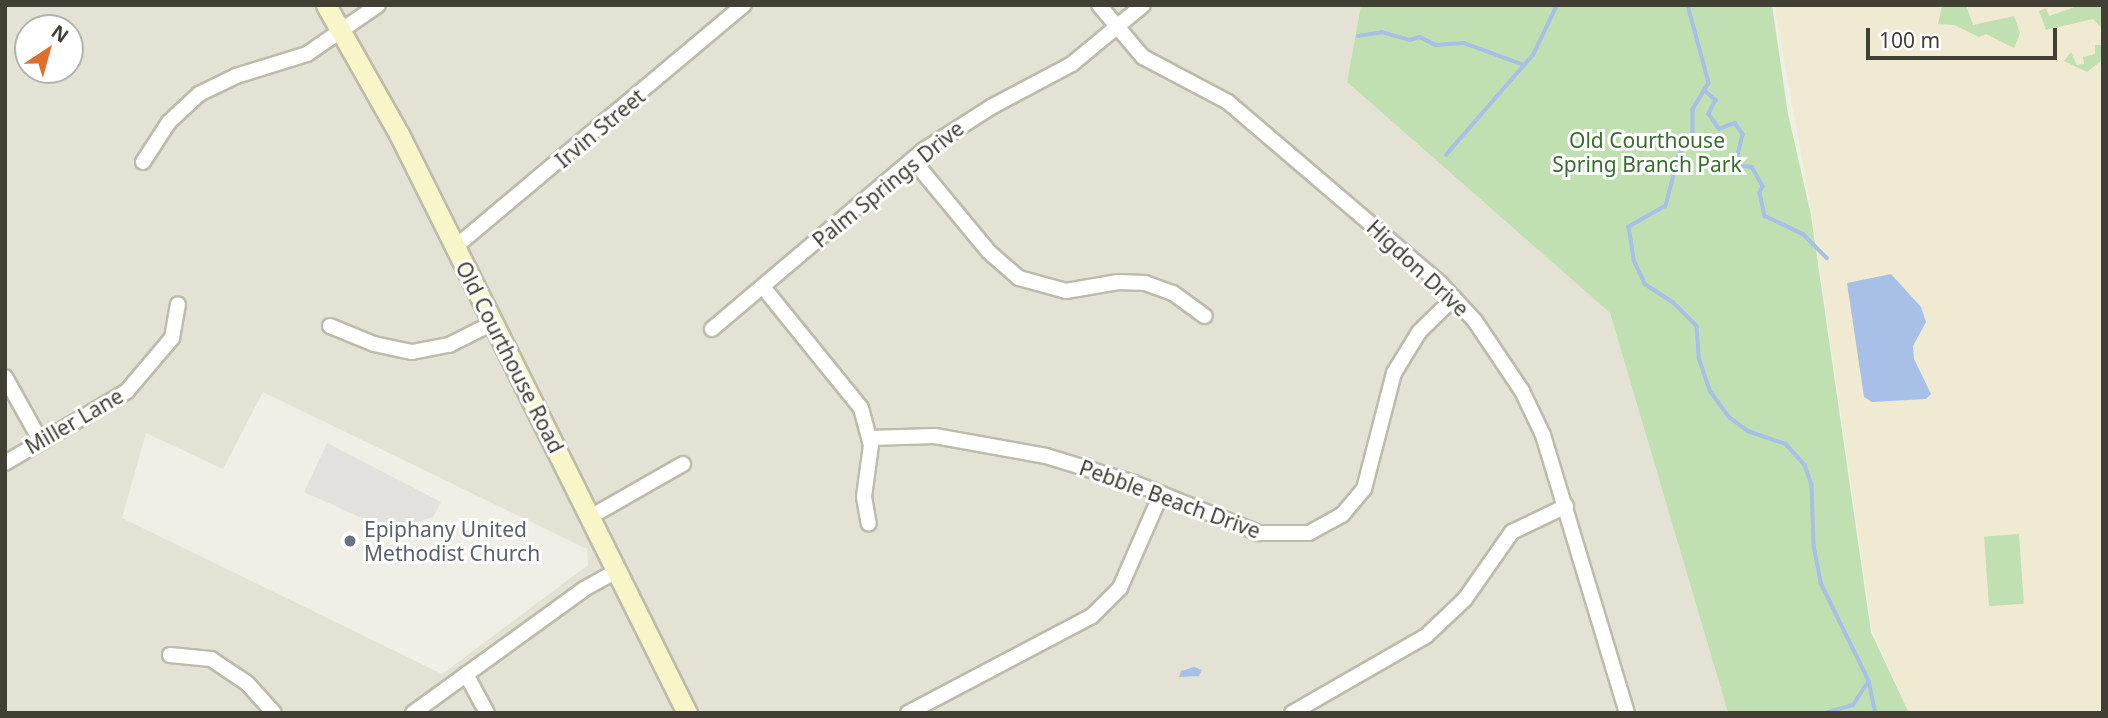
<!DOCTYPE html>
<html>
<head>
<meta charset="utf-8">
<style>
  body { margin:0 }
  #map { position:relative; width:2108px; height:718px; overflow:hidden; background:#f0efe5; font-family:"Noto Sans",sans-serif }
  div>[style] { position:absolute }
  .residential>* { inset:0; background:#e4e2d4 }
  .commercial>* { inset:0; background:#f0ead2 }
  .green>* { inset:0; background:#c1e0b2; transform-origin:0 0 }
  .parking>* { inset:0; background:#e2e1dd }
  .water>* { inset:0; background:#a8bfe7 }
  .stream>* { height:3.5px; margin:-1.75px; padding:0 1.75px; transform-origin:1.75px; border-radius:1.75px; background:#a8bfe7 }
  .roads { filter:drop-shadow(2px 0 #bdbbac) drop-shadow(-2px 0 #bdbbac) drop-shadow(0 2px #bdbbac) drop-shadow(0 -2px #bdbbac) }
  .street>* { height:14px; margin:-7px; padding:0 7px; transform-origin:7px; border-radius:7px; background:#fff }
  .secondary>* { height:19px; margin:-9.5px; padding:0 9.5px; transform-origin:9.5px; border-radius:9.5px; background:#f8f6c8 }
  .dots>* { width:19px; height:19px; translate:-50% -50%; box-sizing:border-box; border:4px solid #fff; border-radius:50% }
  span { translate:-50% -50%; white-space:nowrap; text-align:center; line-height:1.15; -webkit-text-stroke:6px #fff; paint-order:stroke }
  .street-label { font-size:21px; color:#424035 }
  .park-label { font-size:21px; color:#3a6c30 }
  .worship-label { font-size:21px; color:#5b616d }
  .left { translate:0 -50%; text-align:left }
  .frame { position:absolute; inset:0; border:7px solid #424035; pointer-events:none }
  .north { position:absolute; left:14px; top:14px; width:70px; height:70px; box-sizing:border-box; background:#fff; border:2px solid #b3b3ae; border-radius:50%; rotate:36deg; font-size:19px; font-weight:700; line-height:28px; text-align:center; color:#424035 }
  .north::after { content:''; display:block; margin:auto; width:24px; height:32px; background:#e06f2c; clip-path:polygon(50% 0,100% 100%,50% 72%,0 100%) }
  .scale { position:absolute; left:1866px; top:28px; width:191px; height:32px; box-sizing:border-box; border:4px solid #424035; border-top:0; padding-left:9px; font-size:21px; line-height:24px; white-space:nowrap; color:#424035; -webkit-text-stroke:5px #fff; paint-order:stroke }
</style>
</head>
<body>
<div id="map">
  <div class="residential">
    <div style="clip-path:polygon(evenodd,5px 5px,1361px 5px,1347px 82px,1610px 313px,1728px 713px,5px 713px,5px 5px,28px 28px,70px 28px,70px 70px,28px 70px,28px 28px,5px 5px,263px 392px,587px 549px,588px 565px,442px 674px,122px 518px,146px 433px,223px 469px,263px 392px)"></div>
  </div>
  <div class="commercial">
    <div style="clip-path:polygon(1774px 5px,2103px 5px,2103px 713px,1909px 713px,1872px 630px,1812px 214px)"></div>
  </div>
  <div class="green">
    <div style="clip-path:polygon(1361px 5px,1772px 5px,1788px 114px,1811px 215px,1871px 632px,1909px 713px,1728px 713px,1610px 313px,1347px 82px)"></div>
    <div style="clip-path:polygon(1948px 5px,1966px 5px,1973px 25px,2014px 16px,2020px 33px,2014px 48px,1986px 34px,1979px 37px,1954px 25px,1938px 24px,1942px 6px)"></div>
    <div style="clip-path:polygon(2080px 5px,2103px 5px,2103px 29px,2093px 19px,2046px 30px,2039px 11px,2046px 8px,2049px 16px)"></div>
    <div style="clip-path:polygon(2095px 45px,2103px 45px,2101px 61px,2087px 72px,2064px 61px,2071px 52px,2077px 65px,2084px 64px,2083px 57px,2095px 54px)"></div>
    <div style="left:2019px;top:534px;width:70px;height:35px;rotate:86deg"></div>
  </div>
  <div class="parking">
    <div style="clip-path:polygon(327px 443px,441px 502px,433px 517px,390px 531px,304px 492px)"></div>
  </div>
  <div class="water">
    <div style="clip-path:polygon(1891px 274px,1921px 307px,1926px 322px,1913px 346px,1914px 359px,1931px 394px,1926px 399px,1872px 402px,1864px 397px,1847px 283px)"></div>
    <div style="clip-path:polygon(1194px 667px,1202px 670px,1199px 676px,1179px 677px,1181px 671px)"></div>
  </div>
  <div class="stream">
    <div style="left:1688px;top:5px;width:81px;rotate:74.9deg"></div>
    <div style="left:1709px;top:83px;width:31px;rotate:121deg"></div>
    <div style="left:1693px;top:110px;width:22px;rotate:90deg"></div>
    <div style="left:1693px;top:132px;width:28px;rotate:120deg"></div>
    <div style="left:1679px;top:156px;width:52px;rotate:104.6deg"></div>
    <div style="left:1666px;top:206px;width:43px;rotate:150.4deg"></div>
    <div style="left:1629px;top:227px;width:33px;rotate:81deg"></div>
    <div style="left:1634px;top:260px;width:26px;rotate:65deg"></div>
    <div style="left:1645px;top:284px;width:33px;rotate:33deg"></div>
    <div style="left:1673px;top:302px;width:34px;rotate:45deg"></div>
    <div style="left:1697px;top:326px;width:32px;rotate:86deg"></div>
    <div style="left:1699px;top:358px;width:36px;rotate:71deg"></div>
    <div style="left:1711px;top:392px;width:31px;rotate:54deg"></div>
    <div style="left:1729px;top:417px;width:24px;rotate:36deg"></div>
    <div style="left:1748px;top:431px;width:40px;rotate:18.9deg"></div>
    <div style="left:1786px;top:444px;width:28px;rotate:48deg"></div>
    <div style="left:1805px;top:465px;width:21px;rotate:71deg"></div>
    <div style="left:1812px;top:485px;width:61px;rotate:88.1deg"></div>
    <div style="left:1814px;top:546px;width:38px;rotate:79deg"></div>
    <div style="left:1821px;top:583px;width:109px;rotate:63.9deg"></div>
    <div style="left:1869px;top:681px;width:33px;rotate:78deg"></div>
    <div style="left:1358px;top:36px;width:24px;rotate:-9deg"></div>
    <div style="left:1382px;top:32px;width:29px;rotate:16deg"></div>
    <div style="left:1410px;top:40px;width:10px;rotate:-17deg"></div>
    <div style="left:1420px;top:37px;width:18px;rotate:27deg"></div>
    <div style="left:1436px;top:45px;width:28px;rotate:-4deg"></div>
    <div style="left:1464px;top:43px;width:64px;rotate:20.1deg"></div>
    <div style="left:1704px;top:90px;width:16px;rotate:40deg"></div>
    <div style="left:1716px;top:100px;width:16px;rotate:117deg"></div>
    <div style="left:1709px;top:114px;width:18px;rotate:56deg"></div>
    <div style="left:1719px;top:129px;width:17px;rotate:-21deg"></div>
    <div style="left:1735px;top:123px;width:14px;rotate:54deg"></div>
    <div style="left:1743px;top:134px;width:32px;rotate:103deg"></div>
    <div style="left:1736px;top:165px;width:16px;rotate:7deg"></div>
    <div style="left:1752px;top:167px;width:22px;rotate:60deg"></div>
    <div style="left:1763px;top:186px;width:8px;rotate:113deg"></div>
    <div style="left:1760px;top:193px;width:24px;rotate:78deg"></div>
    <div style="left:1765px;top:216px;width:42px;rotate:25.3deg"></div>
    <div style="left:1803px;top:234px;width:34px;rotate:45deg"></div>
    <div style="left:1446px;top:155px;width:133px;rotate:-49deg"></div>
    <div style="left:1533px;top:55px;width:55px;rotate:-64.4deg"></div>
    <div style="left:1825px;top:713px;width:29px;rotate:-16deg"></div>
    <div style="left:1853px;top:705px;width:27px;rotate:-57deg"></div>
  </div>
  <div class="roads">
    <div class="street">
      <div style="left:1099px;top:5px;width:68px;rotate:49.8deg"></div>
      <div style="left:1143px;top:57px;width:96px;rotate:27.9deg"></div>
      <div style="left:1228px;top:102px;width:279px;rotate:40.5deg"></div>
      <div style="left:1440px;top:283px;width:52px;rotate:47.4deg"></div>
      <div style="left:1475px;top:321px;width:84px;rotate:56.1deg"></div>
      <div style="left:1522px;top:391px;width:49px;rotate:64.5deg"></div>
      <div style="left:1543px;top:435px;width:290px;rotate:73.2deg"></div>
      <div style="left:913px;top:160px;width:119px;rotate:50.4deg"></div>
      <div style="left:989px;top:252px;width:40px;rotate:41deg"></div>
      <div style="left:1019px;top:278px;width:49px;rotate:15.5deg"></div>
      <div style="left:1066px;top:291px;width:53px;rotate:-9.8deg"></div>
      <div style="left:1118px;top:282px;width:27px;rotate:2deg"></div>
      <div style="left:1145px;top:283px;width:30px;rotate:20deg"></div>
      <div style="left:1173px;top:293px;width:39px;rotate:36deg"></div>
      <div style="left:143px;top:162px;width:48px;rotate:-57deg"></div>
      <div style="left:169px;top:122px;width:41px;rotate:-43deg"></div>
      <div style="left:199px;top:94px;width:41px;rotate:-25.9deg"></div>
      <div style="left:236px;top:76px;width:74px;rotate:-17.2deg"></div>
      <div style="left:307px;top:54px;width:86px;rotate:-34.6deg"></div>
      <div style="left:454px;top:248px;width:378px;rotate:-40deg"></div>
      <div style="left:763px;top:287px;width:156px;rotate:51deg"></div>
      <div style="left:861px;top:408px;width:38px;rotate:75deg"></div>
      <div style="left:871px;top:445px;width:52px;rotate:97.7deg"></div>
      <div style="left:864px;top:497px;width:27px;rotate:80deg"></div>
      <div style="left:330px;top:326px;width:48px;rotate:22.2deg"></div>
      <div style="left:374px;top:344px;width:39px;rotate:12deg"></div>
      <div style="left:412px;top:352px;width:38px;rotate:-11deg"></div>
      <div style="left:449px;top:345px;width:49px;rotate:-26.6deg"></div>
      <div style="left:712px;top:329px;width:277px;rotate:-40.2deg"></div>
      <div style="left:924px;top:150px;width:80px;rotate:-32.7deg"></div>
      <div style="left:991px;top:107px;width:92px;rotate:-28deg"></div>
      <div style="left:1072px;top:64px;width:92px;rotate:-39.7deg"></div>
      <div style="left:5px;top:377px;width:72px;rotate:60.9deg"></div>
      <div style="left:870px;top:438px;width:65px;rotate:-1.8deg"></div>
      <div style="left:935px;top:436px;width:113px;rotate:10.2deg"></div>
      <div style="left:1046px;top:456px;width:92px;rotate:17.1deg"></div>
      <div style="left:1134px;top:483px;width:135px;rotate:21.8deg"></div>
      <div style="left:1259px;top:533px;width:50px"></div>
      <div style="left:1309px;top:533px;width:38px;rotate:-29deg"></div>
      <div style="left:1342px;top:515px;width:34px;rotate:-50deg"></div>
      <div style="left:1364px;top:489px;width:120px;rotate:-75.5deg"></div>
      <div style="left:1394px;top:373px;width:48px;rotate:-58.6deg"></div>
      <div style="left:1419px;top:332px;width:49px;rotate:-44.2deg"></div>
      <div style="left:5px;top:463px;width:142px;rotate:-30.5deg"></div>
      <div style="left:127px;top:391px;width:70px;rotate:-49.7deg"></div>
      <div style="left:172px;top:338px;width:34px;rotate:-80deg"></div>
      <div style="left:590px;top:517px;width:107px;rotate:-29.7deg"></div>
      <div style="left:170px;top:655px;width:41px;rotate:5.6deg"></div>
      <div style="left:211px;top:659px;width:43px;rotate:33.7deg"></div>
      <div style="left:247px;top:683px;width:40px;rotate:48deg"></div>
      <div style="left:466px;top:674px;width:44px;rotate:61.7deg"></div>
      <div style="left:413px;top:713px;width:211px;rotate:-35.9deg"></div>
      <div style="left:584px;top:589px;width:38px;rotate:-29deg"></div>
      <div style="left:908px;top:713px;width:208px;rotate:-27.8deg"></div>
      <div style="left:1092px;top:616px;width:40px;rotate:-45deg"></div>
      <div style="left:1120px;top:588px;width:103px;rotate:-66.4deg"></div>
      <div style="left:1292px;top:713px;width:155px;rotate:-29.9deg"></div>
      <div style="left:1426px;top:636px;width:54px;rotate:-43.5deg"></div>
      <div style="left:1465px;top:599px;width:82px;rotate:-55deg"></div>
      <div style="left:1512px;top:532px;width:60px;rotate:-25.7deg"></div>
    </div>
    <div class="secondary">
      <div style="left:326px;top:5px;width:148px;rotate:60.5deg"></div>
      <div style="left:399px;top:134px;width:647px;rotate:63.55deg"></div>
    </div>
  </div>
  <div class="dots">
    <div style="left:350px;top:541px;background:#6b7280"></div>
  </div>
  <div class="street-label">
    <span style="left:600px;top:128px;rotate:-40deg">Irvin Street</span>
    <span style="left:888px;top:184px;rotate:-39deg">Palm Springs Drive</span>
    <span style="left:1418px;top:268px;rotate:43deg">Higdon Drive</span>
    <span style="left:510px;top:357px;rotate:63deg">Old Courthouse Road</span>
    <span style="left:74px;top:421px;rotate:-30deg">Miller Lane</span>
    <span style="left:1170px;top:499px;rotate:20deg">Pebble Beach Drive</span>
  </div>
  <div class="park-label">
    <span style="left:1647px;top:152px">Old Courthouse<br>Spring Branch Park</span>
  </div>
  <div class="worship-label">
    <span class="left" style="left:364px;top:541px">Epiphany United<br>Methodist Church</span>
  </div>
  <div class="frame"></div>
  <div class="north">N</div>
  <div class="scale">100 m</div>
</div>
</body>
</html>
